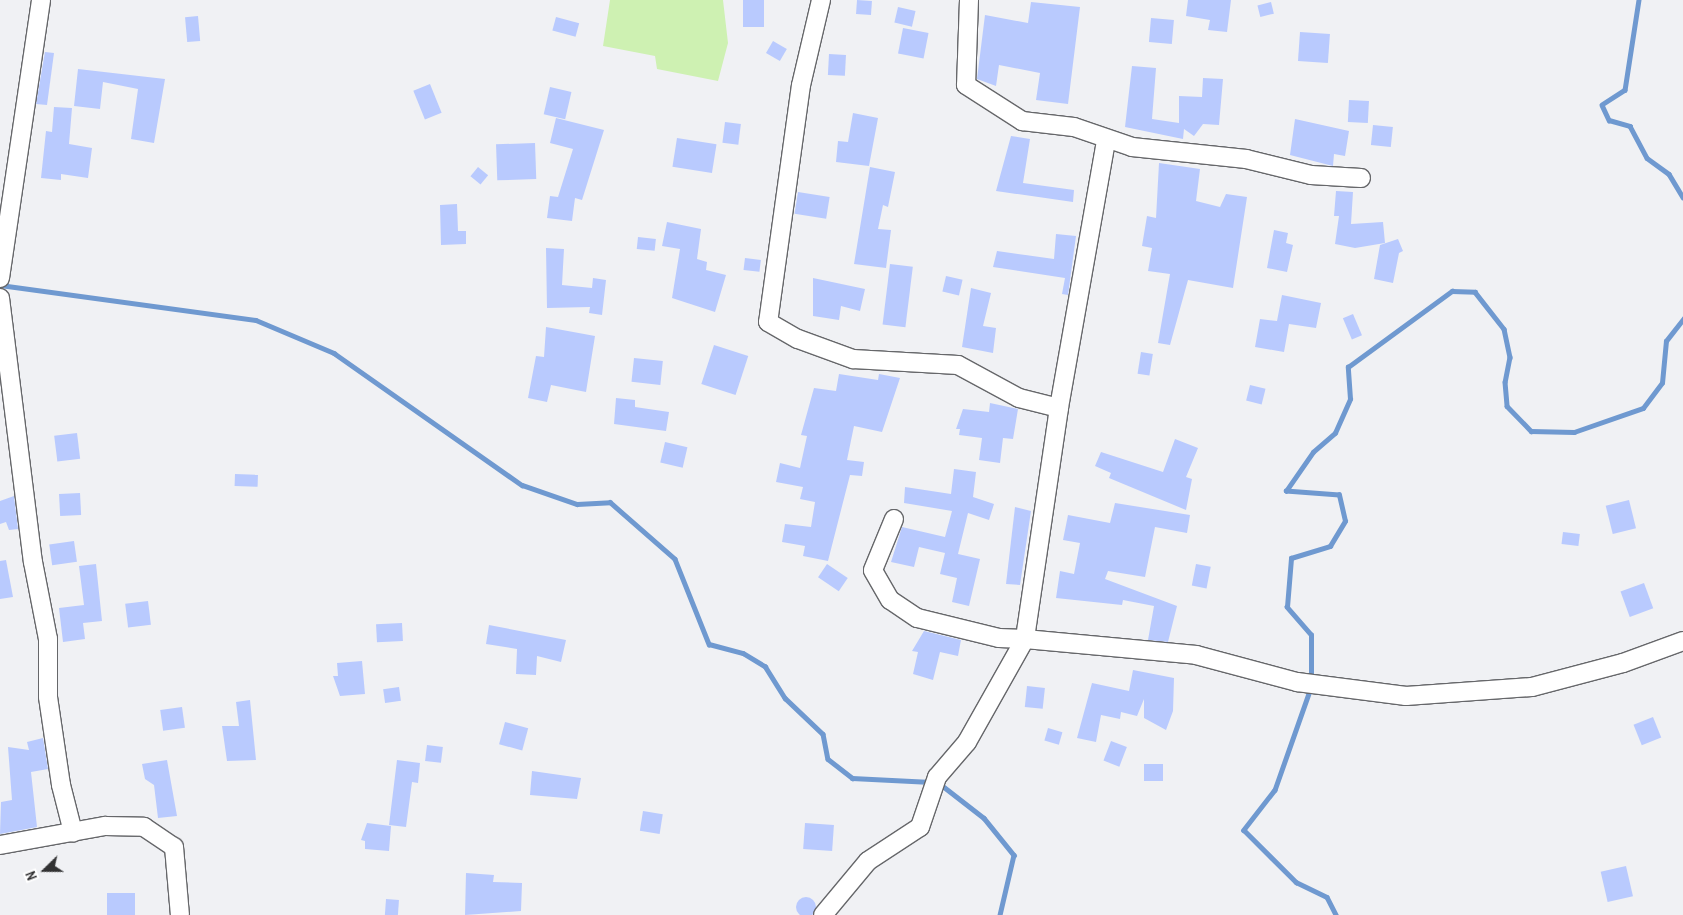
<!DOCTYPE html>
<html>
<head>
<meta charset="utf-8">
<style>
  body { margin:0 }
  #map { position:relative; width:1683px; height:915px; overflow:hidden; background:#f0f1f4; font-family:"Archivo Narrow",sans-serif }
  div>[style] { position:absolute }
  .green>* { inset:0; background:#cef1b2 }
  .stream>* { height:4.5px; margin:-2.25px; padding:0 2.25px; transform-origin:2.25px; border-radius:2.25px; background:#6f99d0 }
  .building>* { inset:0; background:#b9cafe; transform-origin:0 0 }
  .round { border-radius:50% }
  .roads { filter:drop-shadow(1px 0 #66676a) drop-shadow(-1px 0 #66676a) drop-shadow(0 1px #66676a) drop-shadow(0 -1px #66676a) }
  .minor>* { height:18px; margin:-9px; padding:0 9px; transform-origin:9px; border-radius:9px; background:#fff }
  span { translate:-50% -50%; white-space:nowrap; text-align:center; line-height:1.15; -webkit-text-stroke:4px #fff; paint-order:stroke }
  .north { position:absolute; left:20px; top:845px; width:50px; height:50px; -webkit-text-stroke:4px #fff; paint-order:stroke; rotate:248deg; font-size:14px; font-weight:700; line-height:20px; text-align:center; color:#323233 }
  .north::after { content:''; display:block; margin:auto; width:18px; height:22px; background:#323233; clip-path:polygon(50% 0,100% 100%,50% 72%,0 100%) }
</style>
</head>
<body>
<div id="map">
  <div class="green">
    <div style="clip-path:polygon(610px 0,723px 0,728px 43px,718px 81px,657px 69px,655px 56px,603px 46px)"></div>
  </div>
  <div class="stream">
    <div style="left:1639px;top:0;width:91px;rotate:98.8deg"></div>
    <div style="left:1625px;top:90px;width:27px;rotate:147deg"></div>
    <div style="left:1602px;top:105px;width:17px;rotate:65deg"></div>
    <div style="left:1609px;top:120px;width:22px;rotate:16deg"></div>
    <div style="left:1630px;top:126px;width:36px;rotate:62deg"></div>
    <div style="left:1647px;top:158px;width:27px;rotate:36deg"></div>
    <div style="left:1669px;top:174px;width:27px;rotate:59deg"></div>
    <div style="left:0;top:285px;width:258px;rotate:7.8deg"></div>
    <div style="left:256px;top:320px;width:85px;rotate:22.9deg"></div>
    <div style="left:334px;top:353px;width:230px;rotate:35.1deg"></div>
    <div style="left:522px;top:485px;width:58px;rotate:19.1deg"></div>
    <div style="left:577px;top:504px;width:33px;rotate:-3deg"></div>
    <div style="left:610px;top:502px;width:86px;rotate:41.2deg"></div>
    <div style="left:675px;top:559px;width:92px;rotate:68.2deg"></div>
    <div style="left:709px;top:644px;width:35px;rotate:15deg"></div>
    <div style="left:743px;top:653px;width:26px;rotate:31deg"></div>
    <div style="left:765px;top:666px;width:38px;rotate:58deg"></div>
    <div style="left:785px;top:698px;width:52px;rotate:43.5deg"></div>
    <div style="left:823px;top:734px;width:25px;rotate:79deg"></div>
    <div style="left:828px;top:759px;width:31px;rotate:38deg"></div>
    <div style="left:852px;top:778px;width:79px;rotate:2.9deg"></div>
    <div style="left:1311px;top:680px;width:45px;rotate:-90deg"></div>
    <div style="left:1311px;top:635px;width:37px;rotate:-131deg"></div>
    <div style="left:1287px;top:607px;width:49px;rotate:-85.3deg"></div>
    <div style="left:1291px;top:558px;width:41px;rotate:-17.1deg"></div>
    <div style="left:1330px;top:546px;width:29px;rotate:-59deg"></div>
    <div style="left:1345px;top:521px;width:27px;rotate:-103deg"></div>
    <div style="left:1339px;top:495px;width:53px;rotate:-175.7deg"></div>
    <div style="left:1286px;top:491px;width:47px;rotate:-55.3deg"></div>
    <div style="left:1313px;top:452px;width:29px;rotate:-41deg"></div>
    <div style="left:1335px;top:433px;width:37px;rotate:-66deg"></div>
    <div style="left:1350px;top:399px;width:32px;rotate:-94deg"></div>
    <div style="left:1348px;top:367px;width:129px;rotate:-36.2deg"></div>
    <div style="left:1452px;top:291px;width:23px;rotate:2deg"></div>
    <div style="left:1475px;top:292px;width:47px;rotate:51.9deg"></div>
    <div style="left:1504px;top:329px;width:29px;rotate:78deg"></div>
    <div style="left:1510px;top:357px;width:25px;rotate:101deg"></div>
    <div style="left:1505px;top:382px;width:24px;rotate:85deg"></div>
    <div style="left:1507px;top:406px;width:35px;rotate:46deg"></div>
    <div style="left:1531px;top:431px;width:43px;rotate:1.3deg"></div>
    <div style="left:1574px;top:432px;width:73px;rotate:-19.2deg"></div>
    <div style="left:1643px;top:408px;width:31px;rotate:-53deg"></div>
    <div style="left:1662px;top:383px;width:42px;rotate:-84.6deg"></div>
    <div style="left:1666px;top:341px;width:28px;rotate:-52deg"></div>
    <div style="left:1311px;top:688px;width:108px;rotate:109.4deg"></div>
    <div style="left:1275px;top:790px;width:51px;rotate:127.8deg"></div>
    <div style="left:1244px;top:830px;width:74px;rotate:45deg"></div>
    <div style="left:1296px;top:882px;width:34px;rotate:26deg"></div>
    <div style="left:1327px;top:897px;width:20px;rotate:63deg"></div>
    <div style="left:939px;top:783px;width:57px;rotate:37.9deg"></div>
    <div style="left:984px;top:818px;width:48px;rotate:51deg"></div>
    <div style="left:1014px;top:855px;width:62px;rotate:103.1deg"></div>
  </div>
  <div class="building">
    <div style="left:743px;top:0;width:21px;height:27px"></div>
    <div style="left:857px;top:0;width:15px;height:14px;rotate:4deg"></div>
    <div style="clip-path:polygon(1188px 0,1231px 0,1227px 32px,1208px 30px,1210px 20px,1186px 16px)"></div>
    <div style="clip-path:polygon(1031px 2px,1080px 7px,1068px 104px,1036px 100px,1040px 73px,999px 65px,996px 86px,977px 79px,985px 15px,1028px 23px)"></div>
    <div style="left:1271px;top:2px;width:12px;height:14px;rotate:76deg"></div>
    <div style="left:898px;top:7px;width:18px;height:16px;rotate:13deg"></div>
    <div style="left:198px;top:16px;width:25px;height:13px;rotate:85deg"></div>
    <div style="left:556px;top:17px;width:24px;height:14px;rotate:15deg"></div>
    <div style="left:1151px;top:18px;width:23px;height:24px;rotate:5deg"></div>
    <div style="left:903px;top:28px;width:26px;height:26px;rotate:11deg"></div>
    <div style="left:1300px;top:32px;width:30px;height:29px;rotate:4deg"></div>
    <div style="left:773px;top:41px;width:16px;height:14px;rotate:30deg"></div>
    <div style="clip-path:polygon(45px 52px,54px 53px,47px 105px,36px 104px)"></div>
    <div style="left:829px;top:54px;width:17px;height:21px;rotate:3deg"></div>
    <div style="clip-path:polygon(1132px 66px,1156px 68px,1152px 119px,1179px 123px,1179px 96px,1202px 97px,1203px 78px,1223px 79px,1219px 125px,1203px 124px,1194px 136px,1184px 129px,1183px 139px,1125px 127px)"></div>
    <div style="clip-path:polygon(78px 69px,165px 79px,154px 143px,131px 139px,138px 89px,103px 82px,100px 109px,74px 106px)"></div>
    <div style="left:430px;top:84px;width:31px;height:18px;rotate:68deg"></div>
    <div style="left:550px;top:87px;width:22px;height:28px;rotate:13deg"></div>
    <div style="left:1349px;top:100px;width:20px;height:22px;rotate:3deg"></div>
    <div style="clip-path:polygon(54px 107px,72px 108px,69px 144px,92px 148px,88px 178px,61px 174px,61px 180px,41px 178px,46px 131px,52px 132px)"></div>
    <div style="clip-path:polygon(853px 113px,878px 118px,869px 166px,836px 162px,838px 141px,848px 142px)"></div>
    <div style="clip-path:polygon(556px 118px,604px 130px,582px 200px,575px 198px,572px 221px,547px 218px,550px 196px,558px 197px,573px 149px,550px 143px)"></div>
    <div style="clip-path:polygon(1295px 119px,1349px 131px,1345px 156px,1334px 154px,1333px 166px,1290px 155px)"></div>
    <div style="left:725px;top:122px;width:16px;height:21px;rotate:7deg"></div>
    <div style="left:1373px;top:125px;width:20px;height:20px;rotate:6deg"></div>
    <div style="clip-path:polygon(1011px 136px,1030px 139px,1023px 183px,1074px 190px,1073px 202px,996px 191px)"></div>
    <div style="left:677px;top:138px;width:40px;height:29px;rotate:9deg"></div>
    <div style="left:535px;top:143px;width:36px;height:39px;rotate:88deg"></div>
    <div style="clip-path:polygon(1159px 163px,1200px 169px,1196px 201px,1220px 207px,1226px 194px,1247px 197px,1233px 288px,1188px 280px,1170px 345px,1158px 343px,1170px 274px,1148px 271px,1152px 248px,1142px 246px,1147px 216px,1156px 218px)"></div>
    <div style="left:478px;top:167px;width:13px;height:12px;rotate:39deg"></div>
    <div style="clip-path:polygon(870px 167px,895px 172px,888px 207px,883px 205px,878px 229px,891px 230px,886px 268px,854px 264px)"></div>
    <div style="clip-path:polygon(1336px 191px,1353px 192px,1351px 224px,1383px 222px,1385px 243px,1355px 248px,1335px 244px,1339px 216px,1334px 216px)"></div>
    <div style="left:798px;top:192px;width:32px;height:22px;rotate:9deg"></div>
    <div style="clip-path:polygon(457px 204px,458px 231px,466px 231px,466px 244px,441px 245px,440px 205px)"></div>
    <div style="clip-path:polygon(667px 222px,701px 229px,697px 259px,707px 262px,706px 270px,726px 275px,715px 312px,672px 298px,680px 249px,662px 246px)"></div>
    <div style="clip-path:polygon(1274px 230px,1288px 233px,1286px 243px,1293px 245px,1287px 272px,1267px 268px)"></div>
    <div style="clip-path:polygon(1056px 234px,1076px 236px,1068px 295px,1062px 294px,1065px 278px,993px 267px,997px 251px,1054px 259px)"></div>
    <div style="left:638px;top:237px;width:18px;height:12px;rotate:6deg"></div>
    <div style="clip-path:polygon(1398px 239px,1403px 251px,1399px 253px,1393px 283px,1374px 279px,1380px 245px)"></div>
    <div style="clip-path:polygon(546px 248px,564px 249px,562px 285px,592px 288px,593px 278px,606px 280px,602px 315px,589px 313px,590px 307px,547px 308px)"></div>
    <div style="left:745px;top:258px;width:16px;height:12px;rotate:7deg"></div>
    <div style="left:890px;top:264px;width:23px;height:61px;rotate:7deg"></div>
    <div style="left:946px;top:276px;width:17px;height:16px;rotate:13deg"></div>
    <div style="clip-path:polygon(813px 278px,865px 289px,860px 311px,841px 306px,839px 320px,813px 316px)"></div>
    <div style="clip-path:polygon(971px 288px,991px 293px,983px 326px,996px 328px,993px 353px,962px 347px)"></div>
    <div style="clip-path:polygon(1282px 295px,1321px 303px,1316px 328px,1289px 324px,1284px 352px,1255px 347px,1260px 319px,1277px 321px)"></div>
    <div style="left:1353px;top:314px;width:23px;height:11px;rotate:67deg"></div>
    <div style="clip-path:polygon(546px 327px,595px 336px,586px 392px,551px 385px,547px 402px,528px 398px,536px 356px,544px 357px)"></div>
    <div style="left:714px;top:345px;width:36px;height:41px;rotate:18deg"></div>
    <div style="left:1141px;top:352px;width:12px;height:22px;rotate:9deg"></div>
    <div style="left:634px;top:358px;width:29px;height:24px;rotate:6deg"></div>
    <div style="clip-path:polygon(839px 374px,878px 380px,879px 374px,900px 378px,882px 432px,854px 426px,847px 460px,864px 462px,862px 476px,850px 475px,828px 561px,803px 556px,805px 546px,782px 542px,785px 524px,811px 527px,815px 502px,800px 499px,803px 487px,776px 482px,780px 463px,800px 468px,807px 436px,801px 435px,814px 388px,836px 391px)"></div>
    <div style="left:1250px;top:385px;width:16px;height:16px;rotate:14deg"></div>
    <div style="clip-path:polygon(616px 398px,635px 400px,635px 407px,669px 412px,666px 431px,614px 424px)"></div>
    <div style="clip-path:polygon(990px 403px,1018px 409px,1013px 439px,1003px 438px,1000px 463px,979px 460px,982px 438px,959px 435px,960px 429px,956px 429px,963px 409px,989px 412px)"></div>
    <div style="left:77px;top:433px;width:26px;height:23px;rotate:83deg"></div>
    <div style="clip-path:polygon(1175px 439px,1198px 448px,1186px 477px,1192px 479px,1186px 510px,1109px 478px,1111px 473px,1095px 466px,1101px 452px,1163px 472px)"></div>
    <div style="left:665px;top:442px;width:23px;height:21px;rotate:13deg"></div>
    <div style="clip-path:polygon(954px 469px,976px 472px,973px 497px,994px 504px,989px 520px,968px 513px,958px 554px,980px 559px,969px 606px,952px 602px,957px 578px,940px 574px,945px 553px,919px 547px,914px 567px,891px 562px,902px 527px,945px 537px,952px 511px,904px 503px,905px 487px,951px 494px)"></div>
    <div style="left:235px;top:474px;width:23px;height:12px;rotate:2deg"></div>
    <div style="left:80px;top:493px;width:22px;height:21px;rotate:87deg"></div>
    <div style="clip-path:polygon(14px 496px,18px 529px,9px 530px,6px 522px,0 524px,0 501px)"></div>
    <div style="left:1629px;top:500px;width:29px;height:24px;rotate:76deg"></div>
    <div style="clip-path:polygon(1115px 503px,1190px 515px,1187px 533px,1155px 527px,1145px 577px,1108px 571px,1105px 579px,1177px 606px,1168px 642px,1148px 640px,1154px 606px,1123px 600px,1122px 605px,1056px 598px,1060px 571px,1074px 574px,1080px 543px,1063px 540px,1068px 515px,1110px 523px)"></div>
    <div style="clip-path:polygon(1015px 507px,1031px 511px,1020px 585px,1006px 584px)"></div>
    <div style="left:1563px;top:532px;width:17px;height:12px;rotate:7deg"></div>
    <div style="left:74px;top:541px;width:21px;height:25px;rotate:82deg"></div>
    <div style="clip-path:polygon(6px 560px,13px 597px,0 599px,0 561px)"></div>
    <div style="clip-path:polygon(96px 564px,102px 621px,83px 623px,85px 639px,63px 642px,59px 608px,84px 605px,79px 566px)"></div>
    <div style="left:827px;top:564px;width:25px;height:16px;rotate:34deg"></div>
    <div style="left:1196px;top:564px;width:15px;height:22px;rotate:11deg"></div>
    <div style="left:1644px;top:583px;width:27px;height:25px;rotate:70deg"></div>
    <div style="left:148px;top:601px;width:24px;height:23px;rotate:83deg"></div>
    <div style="left:402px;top:623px;width:18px;height:26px;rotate:87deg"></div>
    <div style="clip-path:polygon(489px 625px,566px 640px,561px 662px,537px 656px,536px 675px,516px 674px,517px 649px,486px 644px)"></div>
    <div style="clip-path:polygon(924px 631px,961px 640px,958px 656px,940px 652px,933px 680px,913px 674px,918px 652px,912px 651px)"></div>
    <div style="clip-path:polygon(362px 661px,365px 694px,340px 696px,333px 676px,338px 676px,337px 663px)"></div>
    <div style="clip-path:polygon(1133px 670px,1174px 678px,1173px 711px,1166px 730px,1144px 718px,1144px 699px,1137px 716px,1121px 712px,1120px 719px,1101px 715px,1096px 742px,1077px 738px,1092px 683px,1129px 691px)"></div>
    <div style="left:1027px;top:686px;width:18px;height:21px;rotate:6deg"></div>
    <div style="left:399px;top:687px;width:14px;height:16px;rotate:82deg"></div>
    <div style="clip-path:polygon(250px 700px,256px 760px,227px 761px,222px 726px,239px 726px,236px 702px)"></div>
    <div style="left:182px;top:707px;width:21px;height:22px;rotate:82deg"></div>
    <div style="left:1653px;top:717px;width:22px;height:21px;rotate:68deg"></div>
    <div style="left:505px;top:722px;width:24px;height:23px;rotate:15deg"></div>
    <div style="left:1048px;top:728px;width:15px;height:13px;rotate:16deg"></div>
    <div style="clip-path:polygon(43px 738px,48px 769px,31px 772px,37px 827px,0 834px,1px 802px,12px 800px,8px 747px,29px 750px,27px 742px)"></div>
    <div style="left:1111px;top:741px;width:17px;height:21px;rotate:21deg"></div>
    <div style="left:427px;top:745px;width:16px;height:16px;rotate:7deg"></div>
    <div style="clip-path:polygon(167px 760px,177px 816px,158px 818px,154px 785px,145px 779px,142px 764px)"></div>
    <div style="clip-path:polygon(397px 760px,420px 763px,418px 783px,412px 782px,406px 827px,389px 825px)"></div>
    <div style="left:1144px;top:764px;width:19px;height:17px"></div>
    <div style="clip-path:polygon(532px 771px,581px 778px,577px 799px,530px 795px)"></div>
    <div style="left:643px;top:811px;width:20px;height:20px;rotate:9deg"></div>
    <div style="clip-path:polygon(367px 823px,391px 826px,389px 851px,365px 849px,365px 841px,361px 840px)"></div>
    <div style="left:805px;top:823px;width:29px;height:26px;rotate:4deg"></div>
    <div style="left:1626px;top:866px;width:31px;height:26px;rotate:77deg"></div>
    <div style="clip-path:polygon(466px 873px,494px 875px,493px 882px,522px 883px,521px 911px,465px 915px)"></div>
    <div style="left:107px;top:893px;width:28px;height:22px"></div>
    <div class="round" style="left:796px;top:897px;width:20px;height:20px"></div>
    <div style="left:386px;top:899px;width:13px;height:16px;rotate:4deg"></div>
  </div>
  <div class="roads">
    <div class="minor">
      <div style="left:821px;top:0;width:87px;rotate:103.2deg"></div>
      <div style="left:801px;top:85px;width:239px;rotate:97.9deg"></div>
      <div style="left:768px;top:322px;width:34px;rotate:30deg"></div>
      <div style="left:798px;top:339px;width:59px;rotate:20deg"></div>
      <div style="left:853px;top:359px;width:105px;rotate:3.3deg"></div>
      <div style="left:958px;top:365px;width:69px;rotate:28.4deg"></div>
      <div style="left:1019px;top:398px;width:41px;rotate:14deg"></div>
      <div style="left:969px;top:0;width:85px;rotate:92deg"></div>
      <div style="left:966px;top:85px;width:67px;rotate:32.7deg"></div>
      <div style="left:1022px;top:121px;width:52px;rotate:6.6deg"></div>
      <div style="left:1074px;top:127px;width:61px;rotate:19deg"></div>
      <div style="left:1132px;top:147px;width:115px;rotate:6deg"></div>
      <div style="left:1246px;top:159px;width:67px;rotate:13.8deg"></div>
      <div style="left:1311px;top:175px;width:50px;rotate:3.4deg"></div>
      <div style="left:1106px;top:141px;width:271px;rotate:100deg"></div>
      <div style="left:1059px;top:408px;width:233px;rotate:98.4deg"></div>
      <div style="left:1025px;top:639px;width:172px;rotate:5.3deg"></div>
      <div style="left:1196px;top:655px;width:105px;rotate:15deg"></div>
      <div style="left:1297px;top:682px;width:110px;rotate:7.3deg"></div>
      <div style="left:1406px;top:696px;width:126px;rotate:-4.1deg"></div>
      <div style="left:1532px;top:687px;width:94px;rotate:-14.8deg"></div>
      <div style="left:1623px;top:663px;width:64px;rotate:-20.1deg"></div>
      <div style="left:0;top:278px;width:281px;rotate:-81.6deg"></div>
      <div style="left:0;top:298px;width:266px;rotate:82.9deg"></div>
      <div style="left:33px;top:562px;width:78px;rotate:79deg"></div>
      <div style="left:48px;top:639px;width:58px;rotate:90deg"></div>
      <div style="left:48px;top:697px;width:89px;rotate:81.6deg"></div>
      <div style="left:61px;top:785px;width:49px;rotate:75.7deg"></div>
      <div style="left:0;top:845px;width:107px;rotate:-10.3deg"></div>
      <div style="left:105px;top:826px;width:39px;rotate:1deg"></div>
      <div style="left:144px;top:827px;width:36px;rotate:34deg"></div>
      <div style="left:174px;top:847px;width:68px;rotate:85deg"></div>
      <div style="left:823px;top:915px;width:70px;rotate:-50.2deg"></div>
      <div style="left:868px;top:861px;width:62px;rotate:-33.2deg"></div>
      <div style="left:920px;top:827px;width:53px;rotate:-71.2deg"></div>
      <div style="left:937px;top:777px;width:46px;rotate:-49.4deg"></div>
      <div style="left:967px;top:742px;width:118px;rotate:-60.6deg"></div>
      <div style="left:1025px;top:639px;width:26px;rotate:-178deg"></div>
      <div style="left:999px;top:638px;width:84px;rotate:-166.3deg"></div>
      <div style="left:917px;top:618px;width:32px;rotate:-146deg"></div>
      <div style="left:890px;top:600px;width:34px;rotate:-120deg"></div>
      <div style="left:873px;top:570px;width:55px;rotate:-67.6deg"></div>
    </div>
  </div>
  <div class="north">N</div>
</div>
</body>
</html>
